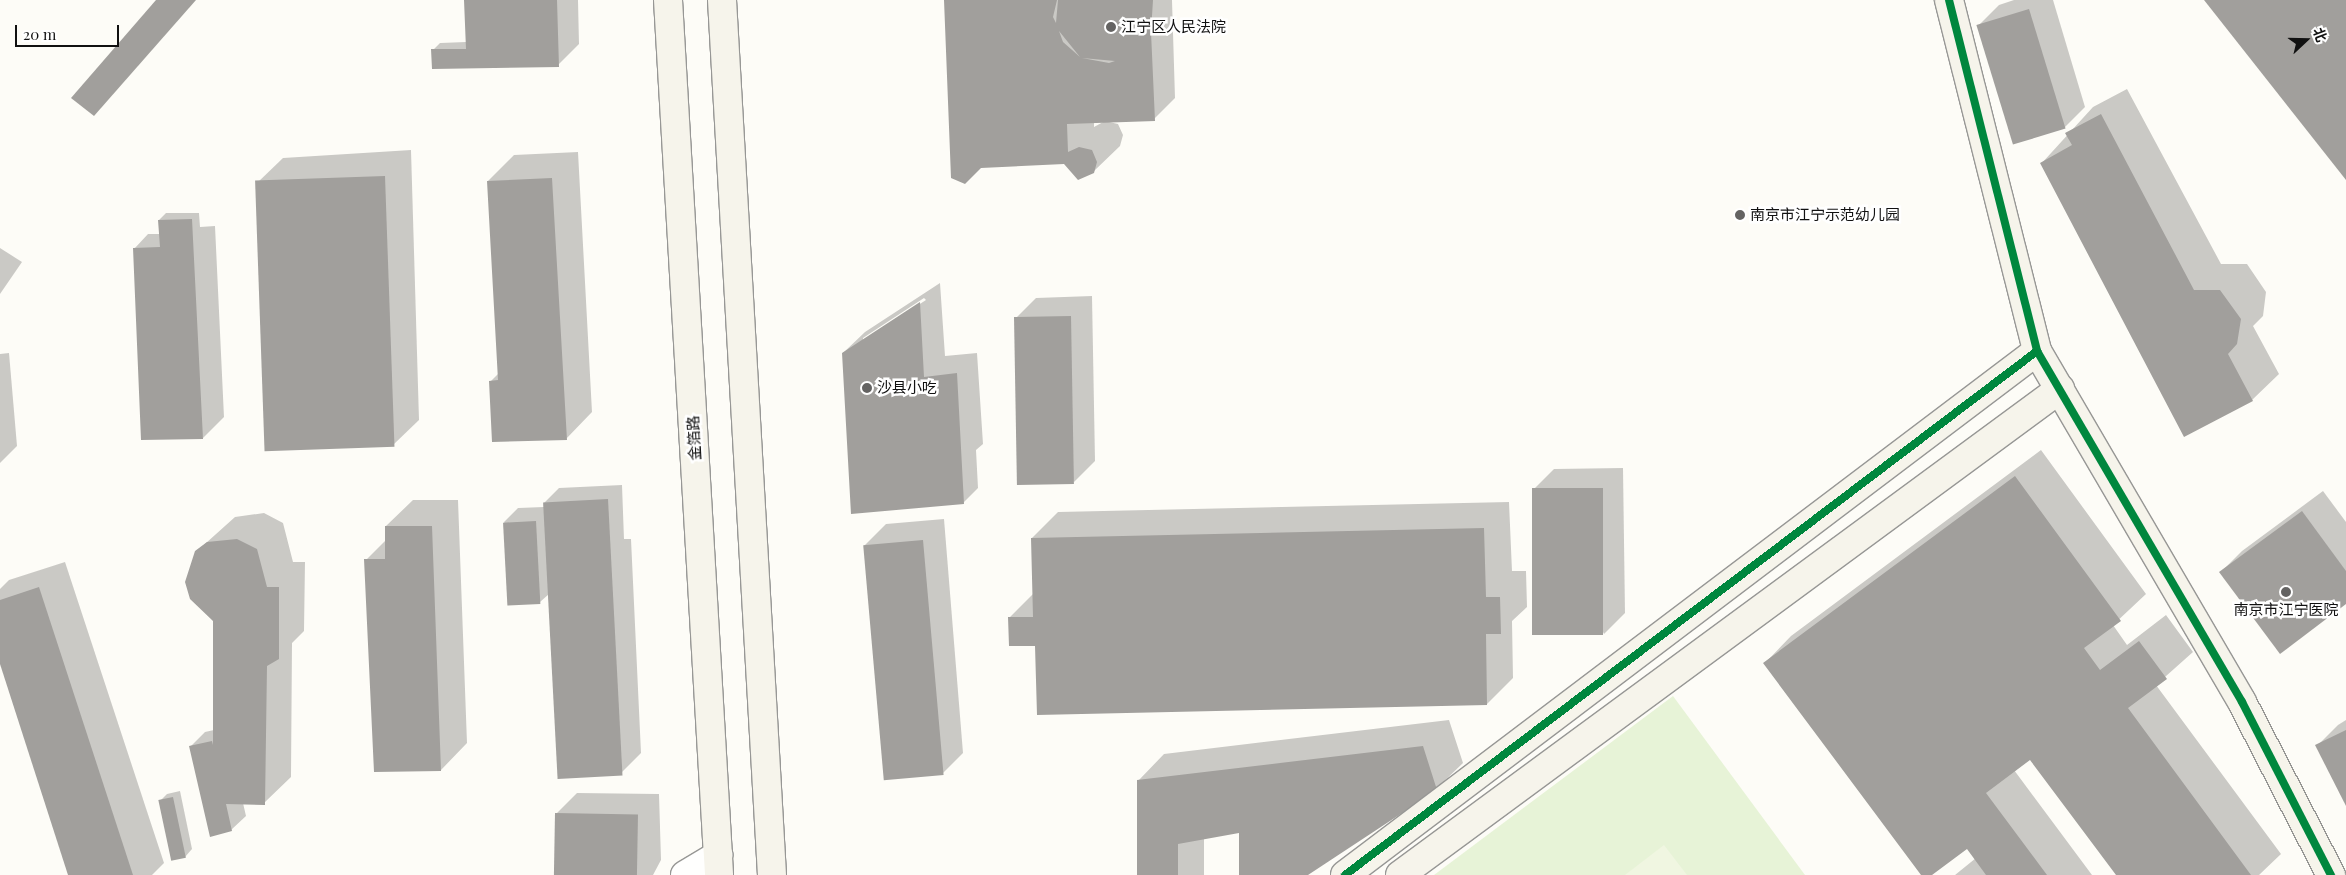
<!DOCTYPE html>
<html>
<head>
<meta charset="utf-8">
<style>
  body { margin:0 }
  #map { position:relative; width:2346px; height:875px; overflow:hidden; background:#fdfcf7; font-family:"Playfair Display","Noto Sans SC",serif }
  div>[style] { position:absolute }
  .green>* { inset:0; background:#e7f3d7 }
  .pitch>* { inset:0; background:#f0f6e1 }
  .shadow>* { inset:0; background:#0003 }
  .building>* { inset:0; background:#a19f9c; transform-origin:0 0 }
  .roads { filter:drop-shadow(1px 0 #979795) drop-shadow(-1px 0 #979795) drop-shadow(0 1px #979795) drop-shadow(0 -1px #979795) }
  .street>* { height:28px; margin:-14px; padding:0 14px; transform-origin:14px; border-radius:14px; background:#fffffe }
  .secondary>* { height:28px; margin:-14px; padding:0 14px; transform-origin:14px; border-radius:14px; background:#f6f4eb }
  .cycleway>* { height:8px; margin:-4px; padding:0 4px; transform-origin:4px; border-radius:4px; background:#00873e }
  .dots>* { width:14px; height:14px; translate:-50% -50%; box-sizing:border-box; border:2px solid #fff; border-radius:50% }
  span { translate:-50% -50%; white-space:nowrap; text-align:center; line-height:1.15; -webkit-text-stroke:5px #fff; paint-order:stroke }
  .poi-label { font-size:15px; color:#111 }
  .left { translate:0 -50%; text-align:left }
  .street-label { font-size:15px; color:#111 }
  .north { position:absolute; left:2281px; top:15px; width:50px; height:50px; -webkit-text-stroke:4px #fff; paint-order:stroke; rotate:69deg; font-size:14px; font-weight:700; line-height:20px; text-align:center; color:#111 }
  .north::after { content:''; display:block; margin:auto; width:18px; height:22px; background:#111; clip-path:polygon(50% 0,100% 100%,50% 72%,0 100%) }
  .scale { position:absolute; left:15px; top:25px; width:104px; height:22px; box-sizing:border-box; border:2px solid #111; border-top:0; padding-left:6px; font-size:15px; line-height:18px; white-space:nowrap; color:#111; -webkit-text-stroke:4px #fff; paint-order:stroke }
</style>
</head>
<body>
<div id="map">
  <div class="green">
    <div style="clip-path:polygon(1673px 696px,1805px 875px,1434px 875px)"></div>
  </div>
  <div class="pitch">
    <div style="clip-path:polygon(1664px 845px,1687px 875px,1625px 875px)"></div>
  </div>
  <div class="shadow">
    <div style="clip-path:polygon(466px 0,578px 0,579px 44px,558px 65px,433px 50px,440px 43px,466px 42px)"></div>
    <div style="clip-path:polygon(evenodd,945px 0,1172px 0,1175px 98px,1154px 119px,1109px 122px,1118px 124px,1123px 135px,1120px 146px,1093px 172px,1065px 162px,945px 0,1105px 121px,1094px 127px,1094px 122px,1105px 121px)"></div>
    <div style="clip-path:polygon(2014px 0,2053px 0,2085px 107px,2064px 128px,1978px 26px,1999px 5px)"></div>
    <div style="clip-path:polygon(2127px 89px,2221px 264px,2247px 264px,2266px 292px,2263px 316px,2253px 326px,2279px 374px,2252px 400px,2041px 164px,2093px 107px)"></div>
    <div style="clip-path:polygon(411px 150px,419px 420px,392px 446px,256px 184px,283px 158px)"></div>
    <div style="clip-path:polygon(578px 152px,592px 412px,566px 439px,491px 381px,499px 373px,488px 181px,514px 155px)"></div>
    <div style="clip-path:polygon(166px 213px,199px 213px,200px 227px,215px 226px,224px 417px,203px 438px,134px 249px,148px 234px,160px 234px,159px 220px)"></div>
    <div style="clip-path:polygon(0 248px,22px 262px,0 294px)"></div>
    <div style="clip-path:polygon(evenodd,940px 283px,945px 356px,977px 353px,983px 444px,976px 450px,978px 488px,963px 503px,843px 353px,865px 332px,940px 283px,924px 298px,926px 300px,863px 341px,863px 338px,924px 298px)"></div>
    <div style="clip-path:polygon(1092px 296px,1095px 461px,1074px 482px,1015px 319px,1036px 298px)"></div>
    <div style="clip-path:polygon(9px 353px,17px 446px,0 463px,0 354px)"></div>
    <div style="clip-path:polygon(2041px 450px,2146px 594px,2113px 625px,2127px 645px,2166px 615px,2193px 652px,2156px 685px,2281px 854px,2259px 875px,2117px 875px,2031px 758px,2014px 770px,2092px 875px,1955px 875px,1976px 858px,1968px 847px,1930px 875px,1922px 875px,1765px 663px,1791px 636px)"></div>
    <div style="clip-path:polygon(1623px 468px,1625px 613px,1604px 634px,1533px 490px,1554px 469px)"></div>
    <div style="clip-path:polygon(622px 485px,624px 539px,631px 539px,641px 753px,620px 774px,549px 594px,540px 602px,504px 522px,518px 508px,544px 507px,544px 503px,559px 488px)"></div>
    <div style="clip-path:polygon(2323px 491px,2346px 522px,2346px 602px,2221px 572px,2242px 551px)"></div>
    <div style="clip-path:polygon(413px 500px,458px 500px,467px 743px,441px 770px,366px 560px,387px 539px,386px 526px)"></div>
    <div style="clip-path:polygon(1509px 502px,1512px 571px,1526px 571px,1527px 607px,1512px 621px,1513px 678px,1487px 704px,1036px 645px,1009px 618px,1034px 593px,1032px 538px,1058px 512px)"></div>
    <div style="clip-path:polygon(264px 513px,283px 523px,293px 562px,305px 562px,304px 631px,292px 643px,291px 777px,264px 803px,243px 803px,246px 816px,231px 830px,190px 747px,205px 732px,214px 730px,215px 621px,196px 552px,235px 517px)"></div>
    <div style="clip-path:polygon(944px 519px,963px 753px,942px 774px,864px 546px,886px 524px)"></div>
    <div style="clip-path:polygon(65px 562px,164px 863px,152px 875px,69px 875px,0 660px,0 589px,9px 580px)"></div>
    <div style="clip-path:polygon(1449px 720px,1463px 763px,1436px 789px,1305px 875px,1241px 875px,1240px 832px,1204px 838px,1204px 875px,1139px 875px,1138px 781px,1164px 754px)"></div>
    <div style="clip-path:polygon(2346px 720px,2346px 803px,2317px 746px,2338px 725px)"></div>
    <div style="clip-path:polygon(180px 791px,192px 849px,185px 857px,160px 801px,167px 794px)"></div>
    <div style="clip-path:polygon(577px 793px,659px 794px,661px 860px,653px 875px,555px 875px,556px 814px)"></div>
  </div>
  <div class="building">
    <div style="clip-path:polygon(156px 0,196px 0,94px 116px,71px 98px)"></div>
    <div style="clip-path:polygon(464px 0,557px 0,559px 67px,432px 69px,431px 49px,466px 49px)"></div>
    <div style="clip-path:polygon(evenodd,944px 0,1057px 0,1053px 17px,1056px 23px,1058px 0,1153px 0,1151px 32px,1155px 121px,1067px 124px,1068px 152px,1079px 147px,1092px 150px,1097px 162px,1094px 173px,1078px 180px,1064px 164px,981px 168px,965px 184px,951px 178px,944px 0,1059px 31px,1080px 57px,1063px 42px,1059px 31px,944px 0,1082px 58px,1115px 61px,1109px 63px,1082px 58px)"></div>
    <div style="clip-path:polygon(2204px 0,2346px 0,2346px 180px)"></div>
    <div style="left:2029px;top:9px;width:125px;height:55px;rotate:73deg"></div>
    <div style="clip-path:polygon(2101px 114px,2194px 290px,2220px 290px,2241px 319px,2237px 344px,2228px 354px,2253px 401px,2184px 437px,2040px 163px,2072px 145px,2065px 133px)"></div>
    <div style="left:385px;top:176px;width:271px;height:130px;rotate:88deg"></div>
    <div style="clip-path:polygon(552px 178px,567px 440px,492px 442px,489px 381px,498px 380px,487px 181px)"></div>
    <div style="clip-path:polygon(192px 219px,203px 439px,141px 440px,133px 248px,160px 247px,158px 220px)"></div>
    <div style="clip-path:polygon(920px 302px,924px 377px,957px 373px,964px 504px,851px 514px,842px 353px)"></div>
    <div style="left:1071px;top:316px;width:168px;height:57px;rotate:89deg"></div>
    <div style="clip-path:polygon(2015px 476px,2121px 621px,2084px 648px,2100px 670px,2139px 641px,2167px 679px,2128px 708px,2251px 875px,2116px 875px,2030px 760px,1986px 793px,2047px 875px,1986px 875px,1967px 849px,1932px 875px,1921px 875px,1763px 663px)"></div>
    <div style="left:1603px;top:488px;width:147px;height:71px;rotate:90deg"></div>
    <div style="left:608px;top:499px;width:277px;height:65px;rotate:87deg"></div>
    <div style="clip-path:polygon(2302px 511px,2346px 571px,2346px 604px,2280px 654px,2219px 572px)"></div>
    <div style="left:536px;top:521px;width:83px;height:33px;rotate:87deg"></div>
    <div style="clip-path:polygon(385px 526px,432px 526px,441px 771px,374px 772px,364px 559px,385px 559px)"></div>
    <div style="clip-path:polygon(1484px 528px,1486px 597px,1500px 597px,1501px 634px,1486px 634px,1487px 705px,1037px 715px,1035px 646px,1009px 646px,1008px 617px,1033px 617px,1031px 538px)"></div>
    <div style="clip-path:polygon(237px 539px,257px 549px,267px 587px,279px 587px,279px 659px,267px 666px,265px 805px,226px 804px,232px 831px,210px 837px,189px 746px,212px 741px,213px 745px,213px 621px,190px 599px,185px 582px,195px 551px,207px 542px)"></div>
    <div style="left:923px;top:540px;width:236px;height:60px;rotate:85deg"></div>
    <div style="clip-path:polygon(39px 587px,133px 875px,68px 875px,0 664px,0 600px)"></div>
    <div style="clip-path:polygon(2346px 730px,2346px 806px,2315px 745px)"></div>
    <div style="clip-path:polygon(1423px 746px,1437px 790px,1308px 875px,1239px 875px,1239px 833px,1178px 844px,1178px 875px,1137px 875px,1137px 780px)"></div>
    <div style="left:173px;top:797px;width:62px;height:15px;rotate:78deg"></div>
    <div style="left:555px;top:813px;width:83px;height:62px;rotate:1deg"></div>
  </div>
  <div class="roads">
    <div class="street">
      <div style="left:685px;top:875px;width:39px;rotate:-31deg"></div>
    </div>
    <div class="secondary">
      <div style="left:668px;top:0;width:876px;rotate:86.66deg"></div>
      <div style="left:722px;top:0;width:876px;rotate:86.73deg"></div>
      <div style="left:1949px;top:0;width:362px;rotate:75.9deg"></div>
      <div style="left:2037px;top:351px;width:406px;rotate:59.7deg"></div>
      <div style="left:2242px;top:702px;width:195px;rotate:62.8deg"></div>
      <div style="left:1345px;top:875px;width:868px;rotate:-37.13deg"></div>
      <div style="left:1400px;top:875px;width:820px;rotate:-36.37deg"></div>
    </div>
  </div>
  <div class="cycleway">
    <div style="left:1949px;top:0;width:362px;rotate:75.9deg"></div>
    <div style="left:2037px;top:351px;width:406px;rotate:59.7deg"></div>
    <div style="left:2242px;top:702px;width:195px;rotate:62.8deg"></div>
    <div style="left:1345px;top:875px;width:868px;rotate:-37.13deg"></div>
  </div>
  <div class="dots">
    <div style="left:1111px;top:27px;background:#646362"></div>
    <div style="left:1740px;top:215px;background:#646362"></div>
    <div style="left:867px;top:388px;background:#646362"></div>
    <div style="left:2286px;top:592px;background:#646362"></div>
  </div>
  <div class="poi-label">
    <span class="left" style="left:1121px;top:27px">江宁区人民法院</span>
    <span class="left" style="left:1750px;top:215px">南京市江宁示范幼儿园</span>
    <span class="left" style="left:877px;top:388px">沙县小吃</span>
    <span style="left:2286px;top:610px">南京市江宁医院</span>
  </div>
  <div class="street-label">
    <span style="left:694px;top:438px;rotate:-93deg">金箔路</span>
  </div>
  <div class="north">北</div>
  <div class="scale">20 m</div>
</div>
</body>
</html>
